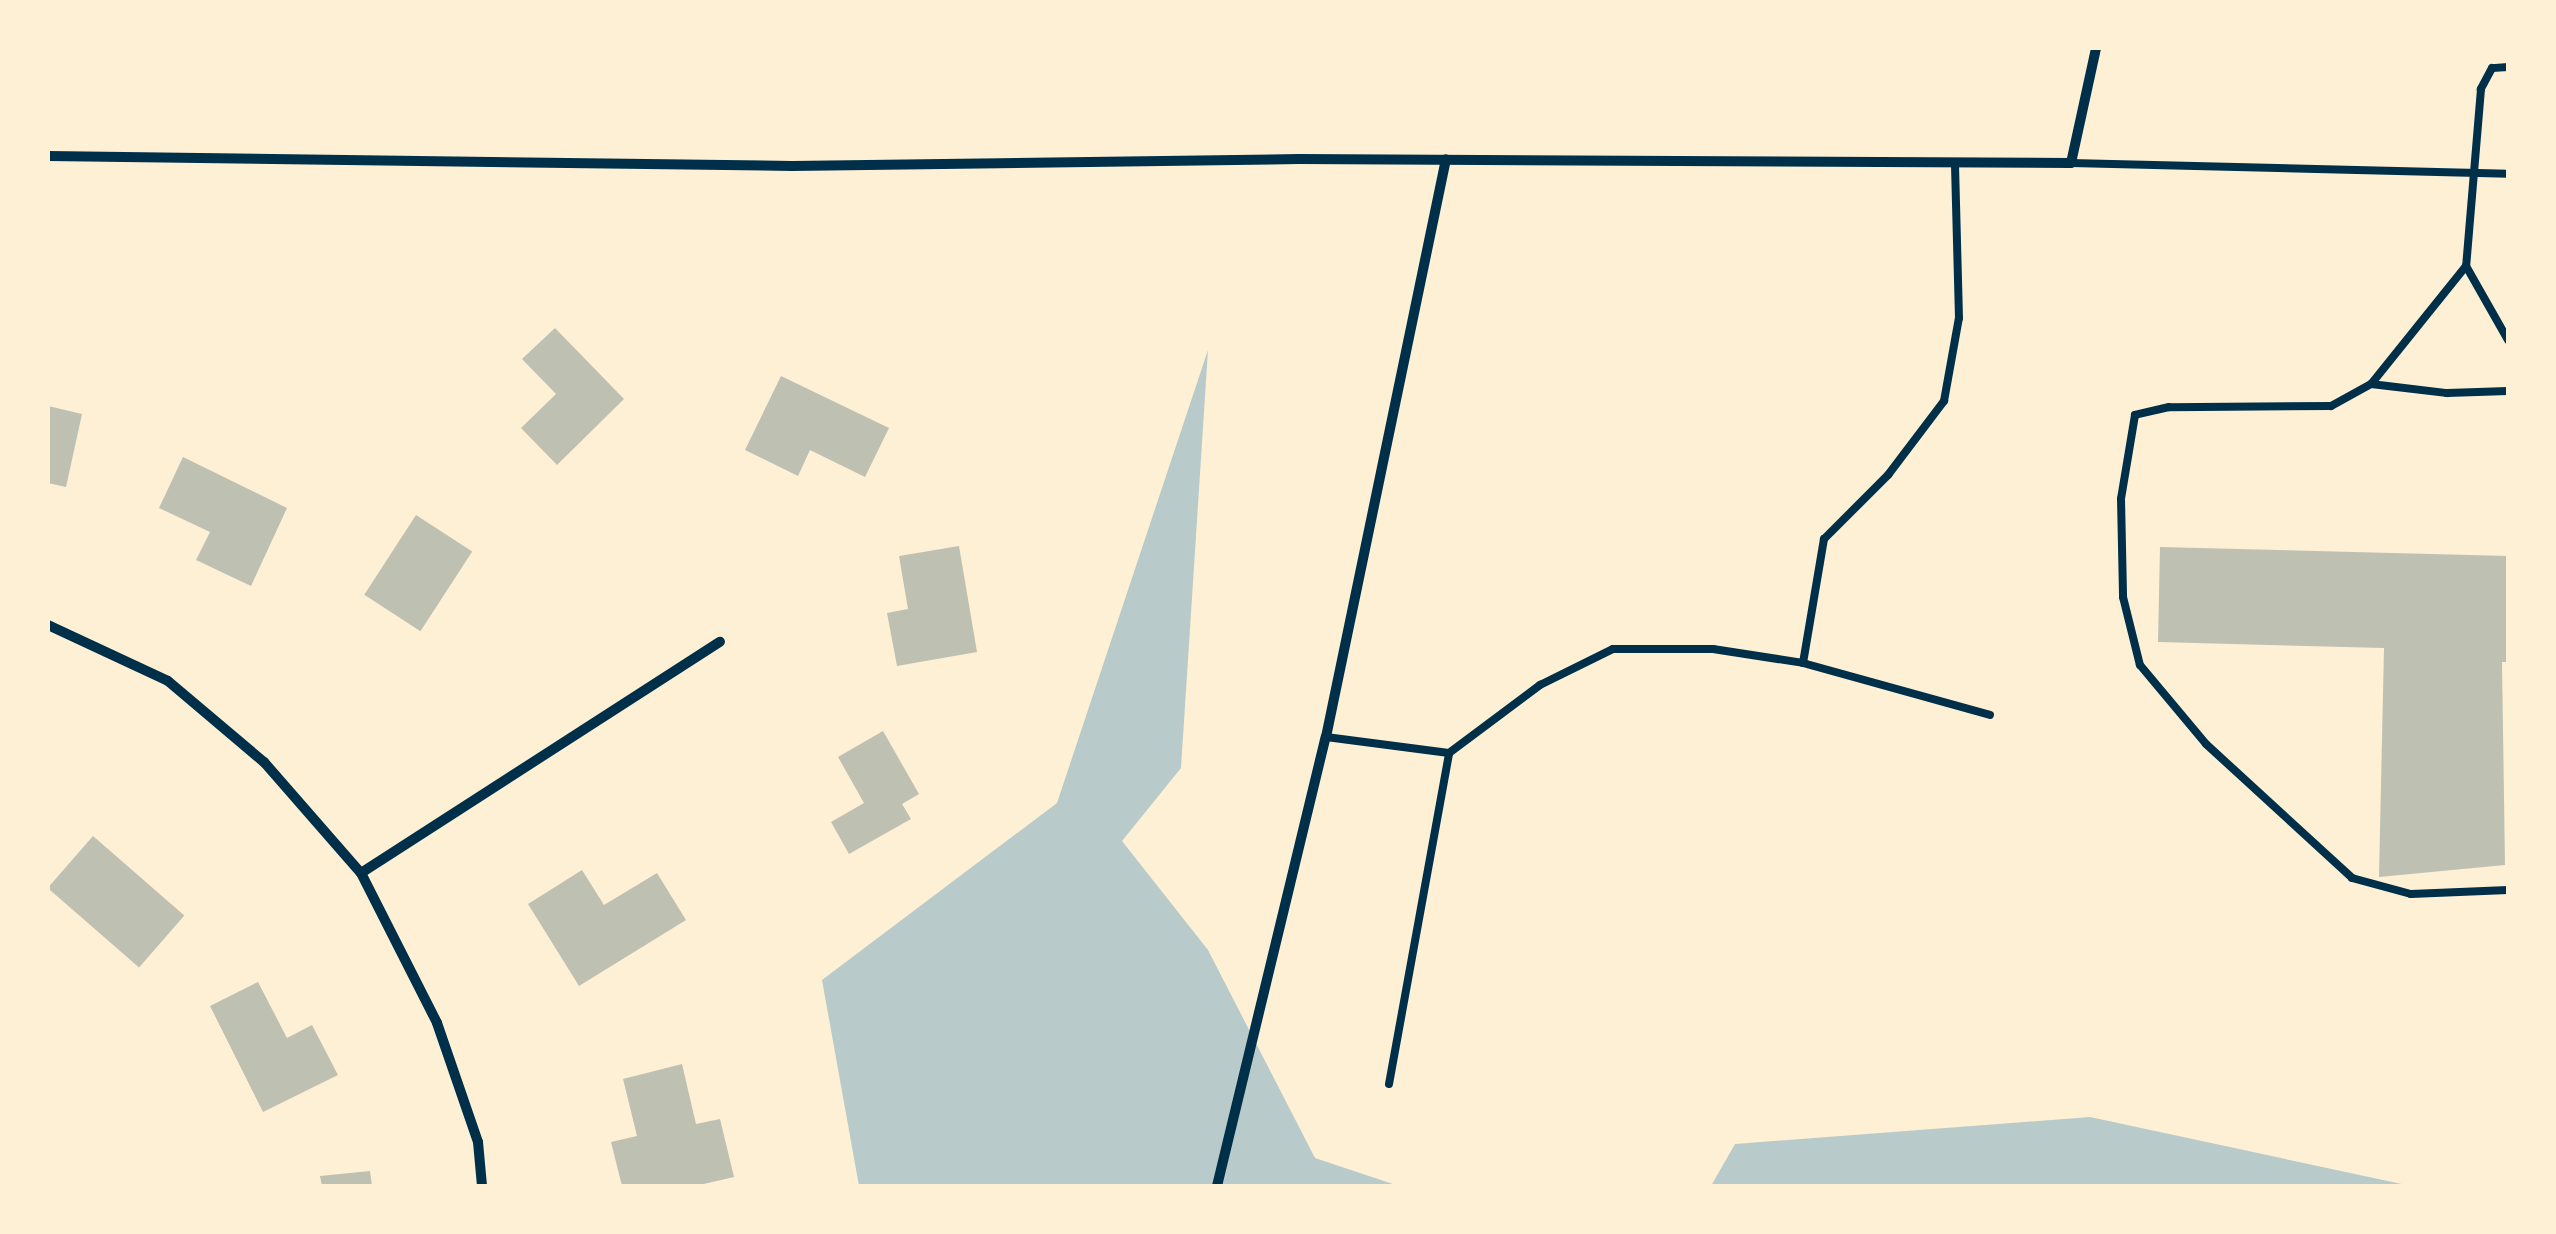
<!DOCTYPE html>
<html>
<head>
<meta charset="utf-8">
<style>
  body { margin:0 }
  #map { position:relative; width:2556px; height:1234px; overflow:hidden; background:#fdf0d5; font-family:Figtree,sans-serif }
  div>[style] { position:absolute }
  .green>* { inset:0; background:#b9caca }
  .building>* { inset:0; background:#bec0b2; transform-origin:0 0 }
  .service>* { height:8px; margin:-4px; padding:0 4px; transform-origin:4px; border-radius:4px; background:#003049 }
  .minor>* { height:10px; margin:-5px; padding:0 5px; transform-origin:5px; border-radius:5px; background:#003049 }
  span { translate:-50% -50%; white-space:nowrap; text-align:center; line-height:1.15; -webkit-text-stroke:9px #fdf0d5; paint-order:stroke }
  .frame { position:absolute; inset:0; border:50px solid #fdf0d5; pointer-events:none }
</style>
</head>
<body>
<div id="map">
  <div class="green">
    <div style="clip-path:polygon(1208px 350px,1181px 768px,1122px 841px,1208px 950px,1315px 1158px,1399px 1186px,859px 1186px,822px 980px,1057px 803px)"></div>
    <div style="clip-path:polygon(2090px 1117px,2411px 1186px,1711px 1186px,1735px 1144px)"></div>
  </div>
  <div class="building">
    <div style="clip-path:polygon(555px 328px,624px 399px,557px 465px,521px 428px,556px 394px,522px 359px)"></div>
    <div style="clip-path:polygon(781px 376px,889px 428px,865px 477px,810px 450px,798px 476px,745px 450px)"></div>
    <div style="clip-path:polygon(48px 406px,82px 414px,66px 487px,48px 483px)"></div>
    <div style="clip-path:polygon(183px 457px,287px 508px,251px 586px,196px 560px,210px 532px,159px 508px)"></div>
    <div style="left:416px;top:515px;width:67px;height:95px;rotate:33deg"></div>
    <div style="clip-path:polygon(959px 546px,977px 652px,897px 666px,887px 613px,908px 609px,899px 556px)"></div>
    <div style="clip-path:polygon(2160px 547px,2508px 556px,2508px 662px,2502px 662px,2505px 865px,2379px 877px,2384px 648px,2158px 642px)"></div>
    <div style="clip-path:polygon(883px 731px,919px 794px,902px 804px,911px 819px,849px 854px,831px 822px,864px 803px,838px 757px)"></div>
    <div style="left:93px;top:836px;width:121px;height:69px;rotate:41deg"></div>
    <div style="clip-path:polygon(582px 870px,604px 905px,657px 873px,686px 920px,579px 986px,528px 904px)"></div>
    <div style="clip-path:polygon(258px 982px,287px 1038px,312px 1025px,338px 1075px,263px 1112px,210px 1006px)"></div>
    <div style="clip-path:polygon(682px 1064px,696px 1124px,720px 1119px,734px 1177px,695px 1186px,622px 1186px,611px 1142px,637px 1136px,623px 1079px)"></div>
    <div style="clip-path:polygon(370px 1171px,372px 1186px,322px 1186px,320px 1176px)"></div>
  </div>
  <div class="service">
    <div style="left:2508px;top:67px;width:16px;rotate:176deg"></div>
    <div style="left:2492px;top:68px;width:24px;rotate:118deg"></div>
    <div style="left:2481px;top:89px;width:178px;rotate:94.8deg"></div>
    <div style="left:2466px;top:266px;width:151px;rotate:128.8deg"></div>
    <div style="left:2371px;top:384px;width:46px;rotate:151.2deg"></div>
    <div style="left:2331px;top:406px;width:162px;rotate:179.6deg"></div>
    <div style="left:2169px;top:407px;width:35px;rotate:167deg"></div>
    <div style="left:2135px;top:415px;width:85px;rotate:99.5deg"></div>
    <div style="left:2121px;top:499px;width:98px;rotate:88.8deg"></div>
    <div style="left:2123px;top:597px;width:70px;rotate:76deg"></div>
    <div style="left:2140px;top:665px;width:103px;rotate:50.1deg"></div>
    <div style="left:2206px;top:744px;width:198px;rotate:42.5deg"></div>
    <div style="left:2352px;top:878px;width:61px;rotate:15.2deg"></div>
    <div style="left:2411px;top:894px;width:97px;rotate:-2.4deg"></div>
    <div style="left:2071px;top:163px;width:437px;rotate:1.4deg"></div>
    <div style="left:2466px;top:266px;width:85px;rotate:60.4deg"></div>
    <div style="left:2371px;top:384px;width:77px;rotate:6.8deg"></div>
    <div style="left:2447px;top:393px;width:61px;rotate:-1.9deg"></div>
    <div style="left:1803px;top:663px;width:126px;rotate:-80.4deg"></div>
    <div style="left:1824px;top:539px;width:91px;rotate:-45deg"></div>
    <div style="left:1888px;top:475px;width:93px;rotate:-52.9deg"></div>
    <div style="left:1944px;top:401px;width:84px;rotate:-79.8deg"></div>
    <div style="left:1959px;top:318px;width:156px;rotate:-91.5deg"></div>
    <div style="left:1326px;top:737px;width:124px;rotate:7.4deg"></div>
    <div style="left:1449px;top:753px;width:114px;rotate:-36.8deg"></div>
    <div style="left:1540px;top:685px;width:81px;rotate:-26.3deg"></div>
    <div style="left:1613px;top:649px;width:100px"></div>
    <div style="left:1713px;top:649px;width:91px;rotate:8.8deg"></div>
    <div style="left:1803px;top:663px;width:194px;rotate:15.5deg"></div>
    <div style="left:1389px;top:1084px;width:336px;rotate:-79.7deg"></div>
  </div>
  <div class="minor">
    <div style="left:48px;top:156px;width:744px;rotate:0.77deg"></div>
    <div style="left:792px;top:166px;width:507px;rotate:-0.79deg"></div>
    <div style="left:1299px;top:159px;width:772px;rotate:0.3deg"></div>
    <div style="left:2071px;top:163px;width:118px;rotate:-77.7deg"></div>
    <div style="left:48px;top:625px;width:132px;rotate:25deg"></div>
    <div style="left:168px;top:681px;width:126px;rotate:40.2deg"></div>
    <div style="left:264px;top:762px;width:147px;rotate:48.9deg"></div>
    <div style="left:361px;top:873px;width:168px;rotate:63.1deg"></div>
    <div style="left:437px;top:1023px;width:126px;rotate:71deg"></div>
    <div style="left:478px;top:1142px;width:44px;rotate:84.8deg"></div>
    <div style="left:361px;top:873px;width:427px;rotate:-32.8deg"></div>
    <div style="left:1217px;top:1186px;width:462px;rotate:-76.4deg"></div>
    <div style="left:1326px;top:737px;width:590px;rotate:-78.27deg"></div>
  </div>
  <div class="frame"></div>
</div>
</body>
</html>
